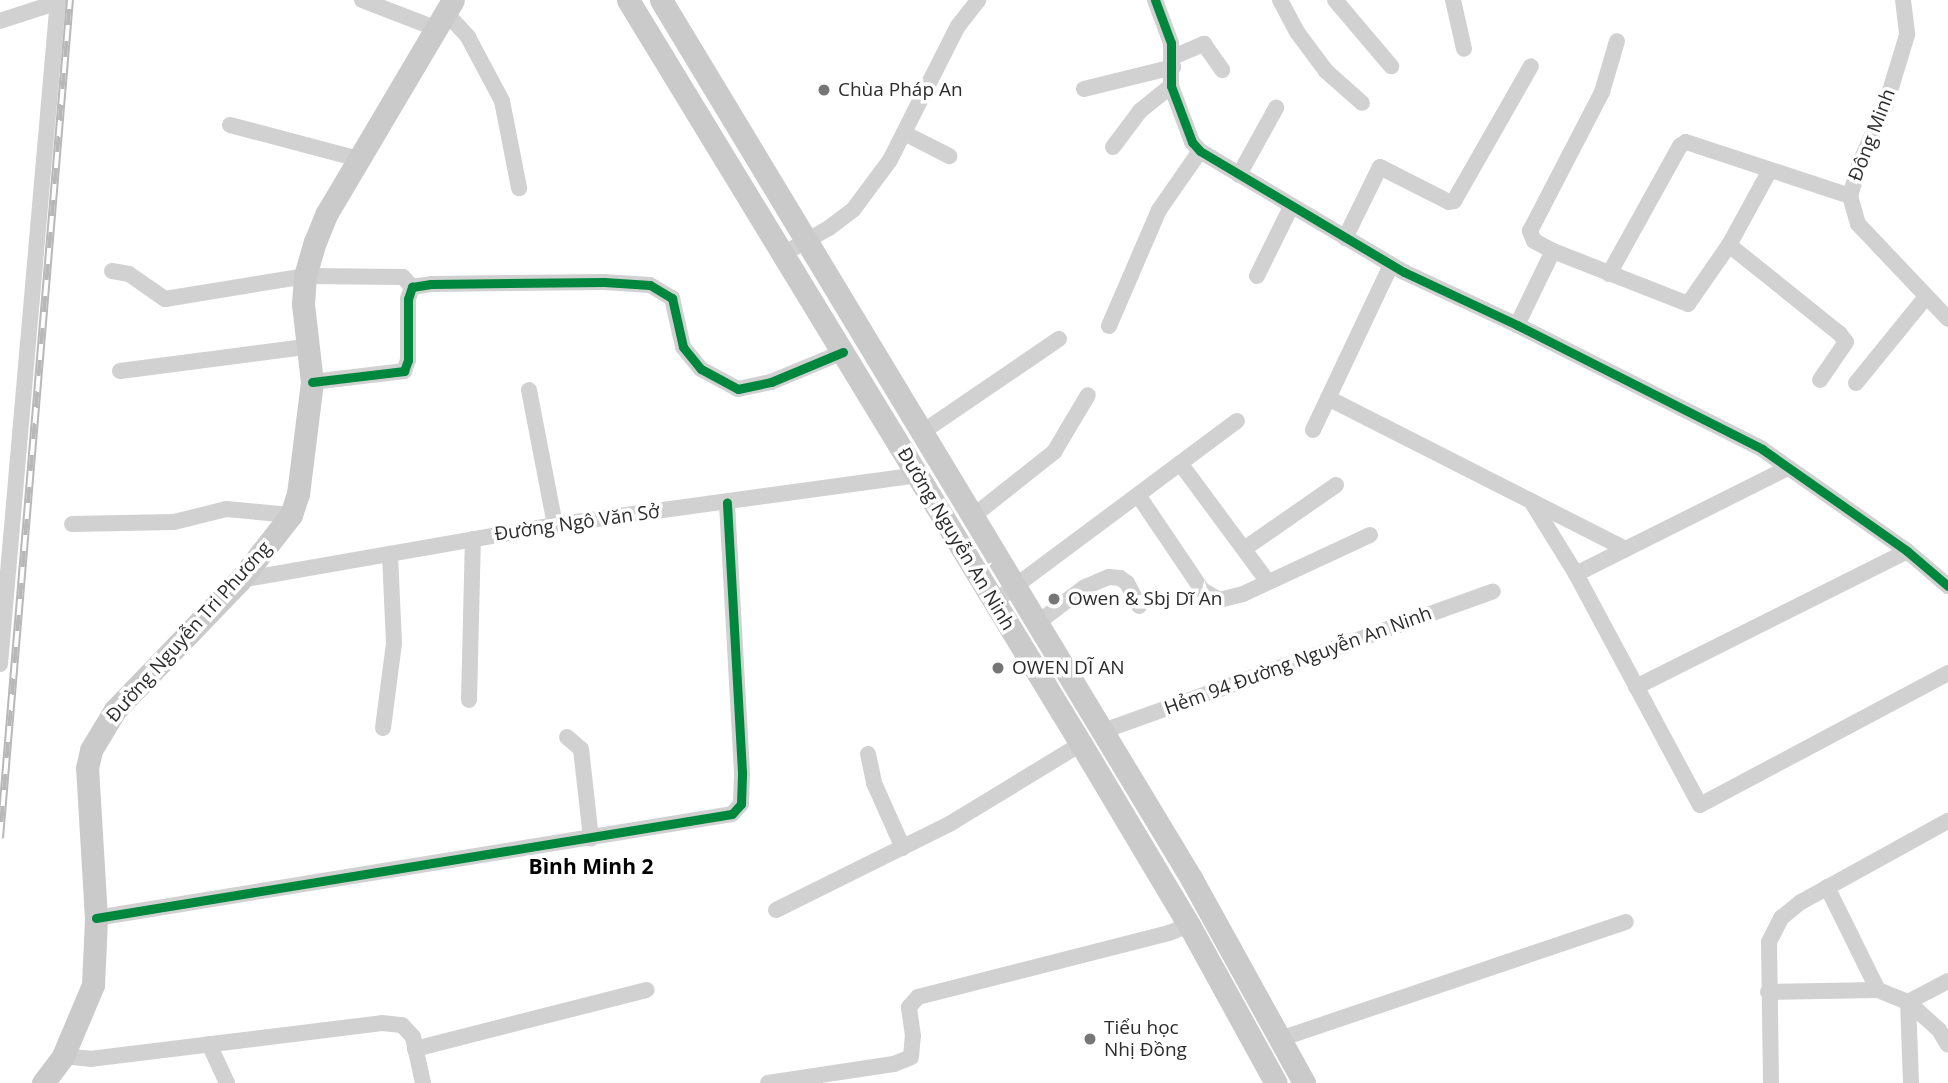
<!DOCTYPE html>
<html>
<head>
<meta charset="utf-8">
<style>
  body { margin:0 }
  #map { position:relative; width:1948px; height:1083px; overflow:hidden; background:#fff; font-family:"Open Sans",sans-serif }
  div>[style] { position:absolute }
  .minor>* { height:16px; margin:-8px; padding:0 8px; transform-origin:8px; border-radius:8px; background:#d1d1d1 }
  .secondary>* { height:23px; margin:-11.5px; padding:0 11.5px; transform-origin:11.5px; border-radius:11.5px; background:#cacaca }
  .rail>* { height:8px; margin-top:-4px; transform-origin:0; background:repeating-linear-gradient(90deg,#fff 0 16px,#b8b8b8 0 32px); box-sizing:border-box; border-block:2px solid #b8b8b8 }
  .cycleway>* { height:9px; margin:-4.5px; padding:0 4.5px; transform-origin:4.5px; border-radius:4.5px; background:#00873e }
  .dots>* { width:19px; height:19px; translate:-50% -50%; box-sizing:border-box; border:4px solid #fff; border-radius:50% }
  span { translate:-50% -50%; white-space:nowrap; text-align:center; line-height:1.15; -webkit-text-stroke:7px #fff; paint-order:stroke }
  .poi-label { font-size:19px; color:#2c2c2c }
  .left { translate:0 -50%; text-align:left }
  .street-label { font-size:19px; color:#2c2c2c }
  .neighbourhood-label { font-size:21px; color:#000; font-weight:700 }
</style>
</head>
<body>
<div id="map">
  <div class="minor">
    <div style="left:362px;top:0;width:78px;rotate:21deg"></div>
    <div style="left:1155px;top:0;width:46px;rotate:69.6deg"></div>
    <div style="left:1171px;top:43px;width:43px;rotate:90deg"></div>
    <div style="left:1171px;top:86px;width:60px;rotate:69.4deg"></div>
    <div style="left:1192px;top:142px;width:12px;rotate:48deg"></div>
    <div style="left:1200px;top:151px;width:237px;rotate:30.7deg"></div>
    <div style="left:1404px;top:272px;width:125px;rotate:25.1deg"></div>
    <div style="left:1517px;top:325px;width:275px;rotate:26.8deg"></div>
    <div style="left:1762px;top:449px;width:177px;rotate:35.1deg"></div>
    <div style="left:1907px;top:551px;width:54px;rotate:40.5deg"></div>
    <div style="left:1280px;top:0;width:36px;rotate:62deg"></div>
    <div style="left:1297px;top:32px;width:49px;rotate:53.4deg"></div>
    <div style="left:1326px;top:71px;width:48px;rotate:41.6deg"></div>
    <div style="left:1335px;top:0;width:87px;rotate:49.7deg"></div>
    <div style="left:1453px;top:0;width:50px;rotate:77.3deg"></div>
    <div style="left:1903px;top:0;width:35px;rotate:83deg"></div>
    <div style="left:1907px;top:35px;width:72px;rotate:106.9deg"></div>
    <div style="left:1886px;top:104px;width:67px;rotate:113.9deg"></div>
    <div style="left:1859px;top:165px;width:32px;rotate:106deg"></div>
    <div style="left:1850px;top:196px;width:29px;rotate:74deg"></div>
    <div style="left:1858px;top:224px;width:131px;rotate:46.5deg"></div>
    <div style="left:446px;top:13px;width:33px;rotate:47deg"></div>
    <div style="left:468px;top:37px;width:72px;rotate:62deg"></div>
    <div style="left:502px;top:101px;width:89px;rotate:78.9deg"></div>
    <div style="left:0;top:21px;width:61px;rotate:-18.1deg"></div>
    <div style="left:1173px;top:57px;width:34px;rotate:-23deg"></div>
    <div style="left:1204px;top:44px;width:32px;rotate:55deg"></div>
    <div style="left:1084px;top:89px;width:92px;rotate:-13.9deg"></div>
    <div style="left:230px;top:125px;width:133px;rotate:14.8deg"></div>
    <div style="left:904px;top:133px;width:51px;rotate:27.1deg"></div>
    <div style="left:1113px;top:147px;width:45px;rotate:-53.1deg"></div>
    <div style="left:1140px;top:111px;width:40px;rotate:-39deg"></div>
    <div style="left:1239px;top:175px;width:77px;rotate:-61.1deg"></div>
    <div style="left:1345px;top:238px;width:79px;rotate:-63.8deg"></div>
    <div style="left:1380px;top:167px;width:77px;rotate:26.9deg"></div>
    <div style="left:1449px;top:202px;width:5px;rotate:-11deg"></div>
    <div style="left:1454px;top:201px;width:155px;rotate:-60.3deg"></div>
    <div style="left:1729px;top:245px;width:141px;rotate:38.7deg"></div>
    <div style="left:1839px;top:333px;width:11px;rotate:52deg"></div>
    <div style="left:1846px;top:342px;width:46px;rotate:124.4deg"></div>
    <div style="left:1553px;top:251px;width:145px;rotate:21.4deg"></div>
    <div style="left:1688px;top:304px;width:72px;rotate:-55.2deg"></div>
    <div style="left:1729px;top:245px;width:85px;rotate:-61.3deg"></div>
    <div style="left:783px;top:254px;width:53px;rotate:-29.5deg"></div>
    <div style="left:829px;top:228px;width:30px;rotate:-37deg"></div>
    <div style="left:853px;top:210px;width:62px;rotate:-53.5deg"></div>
    <div style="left:890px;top:160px;width:150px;rotate:-63.1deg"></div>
    <div style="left:958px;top:26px;width:33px;rotate:-52deg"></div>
    <div style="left:112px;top:271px;width:17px;rotate:10deg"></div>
    <div style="left:129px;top:274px;width:44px;rotate:34.8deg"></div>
    <div style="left:165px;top:299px;width:142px;rotate:-9.3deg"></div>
    <div style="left:305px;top:276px;width:98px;rotate:0.6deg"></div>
    <div style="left:403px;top:277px;width:13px;rotate:48deg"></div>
    <div style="left:1609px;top:274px;width:146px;rotate:-61deg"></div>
    <div style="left:1680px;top:146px;width:7px;rotate:-34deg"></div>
    <div style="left:1686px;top:142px;width:173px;rotate:18.2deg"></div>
    <div style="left:1257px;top:276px;width:77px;rotate:-63.8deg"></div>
    <div style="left:1517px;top:325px;width:82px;rotate:-64.1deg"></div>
    <div style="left:1553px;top:251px;width:21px;rotate:-152deg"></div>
    <div style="left:1534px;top:241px;width:11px;rotate:-112deg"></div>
    <div style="left:1530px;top:231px;width:157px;rotate:-62.6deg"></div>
    <div style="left:1602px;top:92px;width:53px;rotate:-73.6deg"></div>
    <div style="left:1109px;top:326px;width:126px;rotate:-66.7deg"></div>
    <div style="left:1159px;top:210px;width:72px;rotate:-55.2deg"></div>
    <div style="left:120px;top:371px;width:188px;rotate:-7.4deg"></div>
    <div style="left:312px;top:382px;width:93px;rotate:-6.8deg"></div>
    <div style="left:404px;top:371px;width:12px;rotate:-70deg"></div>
    <div style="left:408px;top:360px;width:61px;rotate:-90deg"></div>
    <div style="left:408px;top:299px;width:13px;rotate:-72deg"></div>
    <div style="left:412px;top:287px;width:19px;rotate:-9deg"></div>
    <div style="left:431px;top:284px;width:173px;rotate:-0.7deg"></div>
    <div style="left:604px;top:282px;width:46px;rotate:3.7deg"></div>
    <div style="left:650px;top:285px;width:26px;rotate:31deg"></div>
    <div style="left:672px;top:298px;width:50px;rotate:77.3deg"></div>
    <div style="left:683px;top:347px;width:28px;rotate:51deg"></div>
    <div style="left:701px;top:369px;width:42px;rotate:28.4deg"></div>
    <div style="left:738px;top:389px;width:34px;rotate:-12deg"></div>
    <div style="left:771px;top:382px;width:78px;rotate:-22.6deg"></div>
    <div style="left:1856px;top:383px;width:111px;rotate:-50.9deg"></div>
    <div style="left:529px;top:390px;width:137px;rotate:79.1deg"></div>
    <div style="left:1328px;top:398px;width:334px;rotate:26.9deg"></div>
    <div style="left:1313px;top:430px;width:183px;rotate:-64.7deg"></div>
    <div style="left:921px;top:433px;width:167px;rotate:-34.3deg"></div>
    <div style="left:1180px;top:463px;width:148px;rotate:53.5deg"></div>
    <div style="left:1138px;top:495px;width:115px;rotate:56deg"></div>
    <div style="left:1202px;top:590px;width:20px;rotate:30deg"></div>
    <div style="left:1219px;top:600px;width:25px;rotate:-14deg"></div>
    <div style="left:1243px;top:594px;width:140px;rotate:-24.9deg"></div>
    <div style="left:1531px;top:501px;width:86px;rotate:58.3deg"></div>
    <div style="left:1576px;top:574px;width:262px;rotate:61.8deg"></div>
    <div style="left:1700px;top:805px;width:281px;rotate:-28deg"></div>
    <div style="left:972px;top:517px;width:105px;rotate:-38.4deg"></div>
    <div style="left:1054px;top:452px;width:66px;rotate:-59.2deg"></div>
    <div style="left:72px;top:524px;width:102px;rotate:-1.1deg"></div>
    <div style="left:174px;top:522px;width:54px;rotate:-14deg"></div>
    <div style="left:226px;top:509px;width:65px;rotate:5.3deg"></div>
    <div style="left:1244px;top:549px;width:112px;rotate:-34.8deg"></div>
    <div style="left:1576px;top:574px;width:237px;rotate:-26.6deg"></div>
    <div style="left:240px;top:580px;width:333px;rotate:-9.9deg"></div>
    <div style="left:568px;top:523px;width:352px;rotate:-7.8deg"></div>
    <div style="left:994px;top:602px;width:303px;rotate:-36.7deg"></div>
    <div style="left:1036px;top:624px;width:61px;rotate:-37.1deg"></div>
    <div style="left:1085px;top:587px;width:26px;rotate:-23deg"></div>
    <div style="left:1109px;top:577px;width:11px;rotate:5deg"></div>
    <div style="left:1120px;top:578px;width:9px;rotate:36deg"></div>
    <div style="left:1127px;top:583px;width:26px;rotate:62deg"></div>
    <div style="left:0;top:664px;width:667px;rotate:-85.01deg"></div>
    <div style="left:1636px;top:687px;width:303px;rotate:-26.6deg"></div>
    <div style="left:469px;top:700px;width:161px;rotate:-88.6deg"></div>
    <div style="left:383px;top:728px;width:86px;rotate:-82.6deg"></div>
    <div style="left:394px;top:643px;width:89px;rotate:-92.6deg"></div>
    <div style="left:1103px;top:731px;width:414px;rotate:-19.7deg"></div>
    <div style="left:567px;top:737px;width:18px;rotate:41deg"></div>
    <div style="left:581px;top:749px;width:90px;rotate:83.6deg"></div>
    <div style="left:868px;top:754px;width:30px;rotate:78deg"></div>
    <div style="left:874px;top:783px;width:71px;rotate:66deg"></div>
    <div style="left:1827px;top:887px;width:115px;rotate:63.7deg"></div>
    <div style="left:776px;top:910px;width:195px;rotate:-26.4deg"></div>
    <div style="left:951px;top:823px;width:152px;rotate:-31.3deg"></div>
    <div style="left:96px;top:918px;width:644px;rotate:-9.29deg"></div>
    <div style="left:732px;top:814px;width:13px;rotate:-48deg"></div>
    <div style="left:741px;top:804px;width:32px;rotate:-88deg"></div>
    <div style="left:742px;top:772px;width:270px;rotate:-93.2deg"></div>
    <div style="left:1768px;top:992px;width:110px;rotate:-1deg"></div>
    <div style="left:1878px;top:990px;width:32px;rotate:22deg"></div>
    <div style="left:1908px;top:1002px;width:42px;rotate:42.1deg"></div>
    <div style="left:1939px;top:1030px;width:17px;rotate:59deg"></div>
    <div style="left:1280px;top:1039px;width:365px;rotate:-18.7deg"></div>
    <div style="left:209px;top:1044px;width:43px;rotate:65.2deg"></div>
    <div style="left:415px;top:1049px;width:239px;rotate:-14.3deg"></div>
    <div style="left:63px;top:1056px;width:27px;rotate:6deg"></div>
    <div style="left:90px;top:1059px;width:294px;rotate:-7deg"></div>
    <div style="left:382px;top:1023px;width:20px;rotate:6deg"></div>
    <div style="left:402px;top:1025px;width:16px;rotate:47deg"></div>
    <div style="left:413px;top:1037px;width:47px;rotate:77.7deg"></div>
    <div style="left:768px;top:1083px;width:127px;rotate:-8.6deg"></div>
    <div style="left:894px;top:1064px;width:18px;rotate:-22deg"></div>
    <div style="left:911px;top:1057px;width:21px;rotate:-85deg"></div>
    <div style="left:913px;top:1036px;width:29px;rotate:-98deg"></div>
    <div style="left:909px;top:1007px;width:13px;rotate:-48deg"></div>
    <div style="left:918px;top:997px;width:259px;rotate:-14.3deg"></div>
    <div style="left:1169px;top:933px;width:22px;rotate:-22deg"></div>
    <div style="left:1771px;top:1083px;width:141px;rotate:-90.8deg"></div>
    <div style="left:1769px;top:942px;width:27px;rotate:-63deg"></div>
    <div style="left:1781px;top:918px;width:26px;rotate:-39deg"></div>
    <div style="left:1801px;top:902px;width:168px;rotate:-28.9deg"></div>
    <div style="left:1911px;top:1083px;width:81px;rotate:-92.1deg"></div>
    <div style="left:1908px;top:1002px;width:45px;rotate:-27.7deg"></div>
  </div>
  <div class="secondary">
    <div style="left:628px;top:0;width:871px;rotate:58.66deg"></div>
    <div style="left:1081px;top:744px;width:211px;rotate:59.2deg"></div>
    <div style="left:1189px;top:925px;width:180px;rotate:61.2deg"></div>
    <div style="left:661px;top:0;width:1026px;rotate:58.88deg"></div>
    <div style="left:1191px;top:878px;width:234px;rotate:61.1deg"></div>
    <div style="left:43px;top:1083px;width:34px;rotate:-53deg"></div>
    <div style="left:63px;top:1056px;width:77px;rotate:-67.1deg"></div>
    <div style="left:93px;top:985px;width:67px;rotate:-87.4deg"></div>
    <div style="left:96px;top:918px;width:150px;rotate:-93.4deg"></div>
    <div style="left:87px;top:768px;width:18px;rotate:-77deg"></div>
    <div style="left:91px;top:750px;width:47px;rotate:-59deg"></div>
    <div style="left:115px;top:710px;width:180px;rotate:-46.1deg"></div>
    <div style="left:240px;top:580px;width:83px;rotate:-51.9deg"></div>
    <div style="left:291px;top:515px;width:22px;rotate:-72deg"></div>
    <div style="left:298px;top:494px;width:113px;rotate:-82.9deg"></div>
    <div style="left:312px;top:382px;width:79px;rotate:-96.6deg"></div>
    <div style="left:303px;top:304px;width:28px;rotate:-86deg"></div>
    <div style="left:305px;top:276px;width:35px;rotate:-74deg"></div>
    <div style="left:315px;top:242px;width:31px;rotate:-68deg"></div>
    <div style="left:327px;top:213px;width:247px;rotate:-59.4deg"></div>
  </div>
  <div class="rail">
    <div style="left:0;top:838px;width:841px;rotate:-85.23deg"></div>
  </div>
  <div class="cycleway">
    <div style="left:1155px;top:0;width:46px;rotate:69.6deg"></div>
    <div style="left:1171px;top:43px;width:43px;rotate:90deg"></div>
    <div style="left:1171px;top:86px;width:60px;rotate:69.4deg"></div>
    <div style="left:1192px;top:142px;width:12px;rotate:48deg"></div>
    <div style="left:1200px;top:151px;width:237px;rotate:30.7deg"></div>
    <div style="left:1404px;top:272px;width:125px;rotate:25.1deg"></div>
    <div style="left:1517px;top:325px;width:275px;rotate:26.8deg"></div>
    <div style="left:1762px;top:449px;width:177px;rotate:35.1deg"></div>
    <div style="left:1907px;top:551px;width:54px;rotate:40.5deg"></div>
    <div style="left:312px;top:382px;width:93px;rotate:-6.8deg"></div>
    <div style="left:404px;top:371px;width:12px;rotate:-70deg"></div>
    <div style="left:408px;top:360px;width:61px;rotate:-90deg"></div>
    <div style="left:408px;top:299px;width:13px;rotate:-72deg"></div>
    <div style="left:412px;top:287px;width:19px;rotate:-9deg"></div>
    <div style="left:431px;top:284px;width:173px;rotate:-0.7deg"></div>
    <div style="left:604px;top:282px;width:46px;rotate:3.7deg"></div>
    <div style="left:650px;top:285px;width:26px;rotate:31deg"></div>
    <div style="left:672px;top:298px;width:50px;rotate:77.3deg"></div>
    <div style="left:683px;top:347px;width:28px;rotate:51deg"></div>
    <div style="left:701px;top:369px;width:42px;rotate:28.4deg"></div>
    <div style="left:738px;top:389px;width:34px;rotate:-12deg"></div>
    <div style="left:771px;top:382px;width:78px;rotate:-22.6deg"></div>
    <div style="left:96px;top:918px;width:644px;rotate:-9.29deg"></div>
    <div style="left:732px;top:814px;width:13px;rotate:-48deg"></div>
    <div style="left:741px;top:804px;width:32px;rotate:-88deg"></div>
    <div style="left:742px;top:772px;width:270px;rotate:-93.2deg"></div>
  </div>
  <div class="dots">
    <div style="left:824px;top:90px;background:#767676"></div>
    <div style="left:1054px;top:599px;background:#767676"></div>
    <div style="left:998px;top:668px;background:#767676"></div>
    <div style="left:1090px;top:1039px;background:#767676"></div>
  </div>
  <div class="poi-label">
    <span class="left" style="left:838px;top:90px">Chùa Pháp An</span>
    <span class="left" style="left:1068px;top:599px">Owen &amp; Sbj Dĩ An</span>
    <span class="left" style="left:1012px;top:668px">OWEN DĨ AN</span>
    <span class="left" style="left:1104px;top:1039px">Tiểu học<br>Nhị Đồng</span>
  </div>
  <div class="street-label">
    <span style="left:1872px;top:135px;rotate:-69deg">Đông Minh</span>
    <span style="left:577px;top:523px;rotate:-8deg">Đường Ngô Văn Sở</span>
    <span style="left:956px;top:539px;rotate:59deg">Đường Nguyễn An Ninh</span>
    <span style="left:189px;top:632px;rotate:-48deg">Đường Nguyễn Tri Phương</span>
    <span style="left:1298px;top:661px;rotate:-20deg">Hẻm 94 Đường Nguyễn An Ninh</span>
  </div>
  <div class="neighbourhood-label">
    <span style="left:591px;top:866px">Bình Minh 2</span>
  </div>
</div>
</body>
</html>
